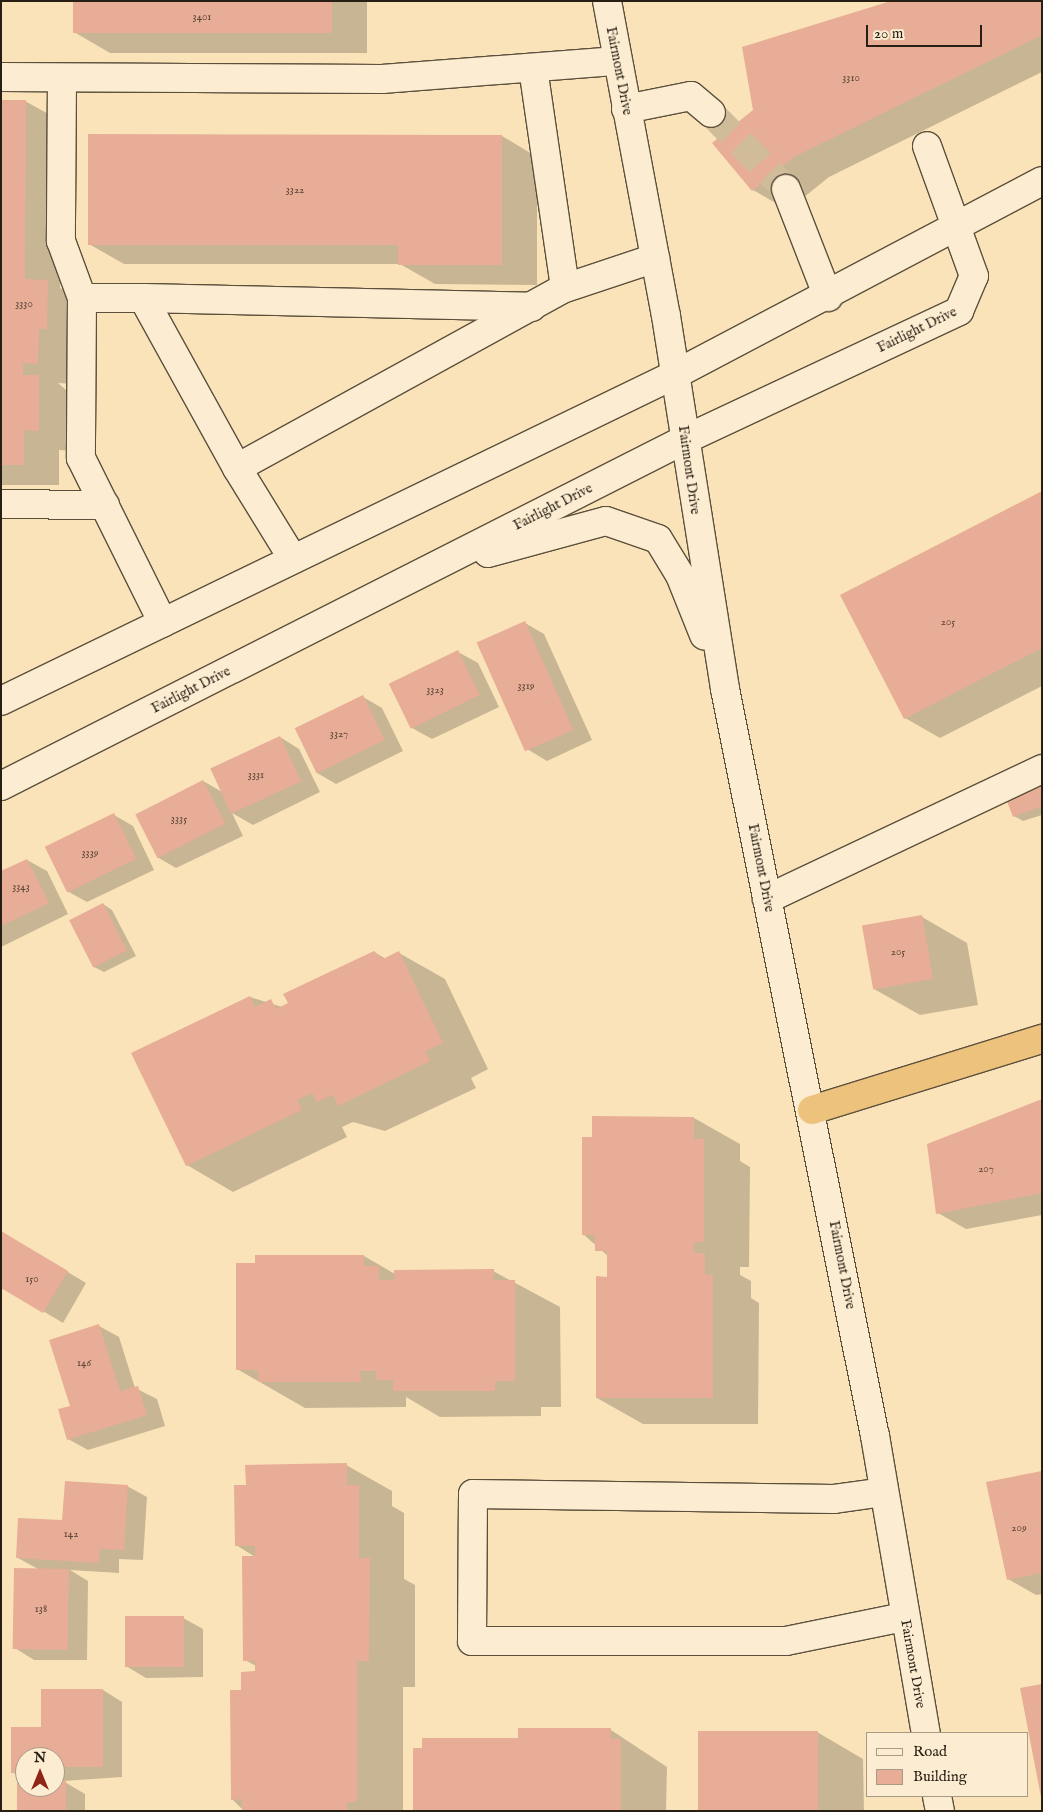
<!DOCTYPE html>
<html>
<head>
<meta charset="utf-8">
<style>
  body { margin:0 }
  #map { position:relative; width:1043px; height:1812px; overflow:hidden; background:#fae3b9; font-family:"IM FELL English",serif }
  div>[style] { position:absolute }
  .shadow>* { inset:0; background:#0003 }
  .building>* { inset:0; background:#e7ad96; transform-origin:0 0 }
  .minor-tunnel>* { height:28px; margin-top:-14px; transform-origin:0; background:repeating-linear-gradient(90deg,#d0bc98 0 28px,transparent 0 42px) }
  .roads { filter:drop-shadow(1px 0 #5c503d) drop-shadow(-1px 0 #5c503d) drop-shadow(0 1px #5c503d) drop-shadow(0 -1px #5c503d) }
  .minor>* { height:28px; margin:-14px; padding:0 14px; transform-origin:14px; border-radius:14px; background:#fcedd2 }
  .highway>* { height:28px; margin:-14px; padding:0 14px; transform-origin:14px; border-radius:14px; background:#edc27c }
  span { translate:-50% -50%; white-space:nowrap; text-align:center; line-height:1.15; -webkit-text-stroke:4px #fcedd2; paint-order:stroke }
  .number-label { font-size:11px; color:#584234 }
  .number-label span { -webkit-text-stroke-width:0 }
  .street-label { font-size:14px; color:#281f14 }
  .frame { position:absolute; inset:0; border:2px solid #281f14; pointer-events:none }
  .legend { position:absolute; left:866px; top:1732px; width:162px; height:65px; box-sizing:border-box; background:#fcedd2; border:1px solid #a79b86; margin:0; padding:6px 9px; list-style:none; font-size:15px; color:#281f14 }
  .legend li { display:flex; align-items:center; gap:10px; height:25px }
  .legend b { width:25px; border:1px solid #a79b86 }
  .north { position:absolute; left:15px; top:1747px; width:50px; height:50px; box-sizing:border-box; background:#fcedd2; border:1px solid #a79b86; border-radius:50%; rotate:0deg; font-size:14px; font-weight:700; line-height:20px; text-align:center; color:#281f14 }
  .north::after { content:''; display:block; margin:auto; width:18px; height:22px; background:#8f2418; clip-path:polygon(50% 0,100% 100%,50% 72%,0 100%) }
  .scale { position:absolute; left:866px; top:25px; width:116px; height:22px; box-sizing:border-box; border:2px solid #281f14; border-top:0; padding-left:6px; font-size:15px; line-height:18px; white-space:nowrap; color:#281f14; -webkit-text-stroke:4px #fcedd2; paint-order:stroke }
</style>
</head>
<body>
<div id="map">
  <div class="shadow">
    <div style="clip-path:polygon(74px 1px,367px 1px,367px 53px,110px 53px,74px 32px)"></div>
    <div style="clip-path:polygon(895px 1px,1042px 1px,1042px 72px,829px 177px,788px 210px,753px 190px)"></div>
    <div style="clip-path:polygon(1px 101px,25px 101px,61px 121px,60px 288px,83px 301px,73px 384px,58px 383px,74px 397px,74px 451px,59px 450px,59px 485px,1px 485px)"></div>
    <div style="clip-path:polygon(502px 136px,537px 157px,537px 285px,435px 284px,400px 264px,124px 264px,89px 244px)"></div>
    <div style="clip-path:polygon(1042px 493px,1042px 686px,940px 738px,905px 718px)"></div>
    <div style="clip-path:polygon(525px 623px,544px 634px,592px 740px,547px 761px,527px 749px)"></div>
    <div style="clip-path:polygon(458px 652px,478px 663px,499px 707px,432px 739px,412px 728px)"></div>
    <div style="clip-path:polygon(363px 697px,382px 708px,403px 751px,336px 784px,317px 773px)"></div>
    <div style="clip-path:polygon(280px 737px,299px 749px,320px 792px,253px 825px,232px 813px,243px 836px,176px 868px,157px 857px,203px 781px,224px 793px)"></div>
    <div style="clip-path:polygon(1042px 785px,1042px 815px,1023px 821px,1014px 816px)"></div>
    <div style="clip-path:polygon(114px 815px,133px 826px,154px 870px,87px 902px,67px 891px)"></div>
    <div style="clip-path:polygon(27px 860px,47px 871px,68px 914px,1px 947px,1px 872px)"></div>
    <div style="clip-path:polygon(103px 904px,112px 910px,136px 956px,104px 972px,94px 967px)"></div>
    <div style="clip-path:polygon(922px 917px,967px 943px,978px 1005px,920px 1015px,874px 989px)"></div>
    <div style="clip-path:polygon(374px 952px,386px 959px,399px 953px,445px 979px,488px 1069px,471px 1078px,476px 1088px,385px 1131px,353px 1122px,342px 1127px,347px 1137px,233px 1192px,187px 1165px,250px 997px,282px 1007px)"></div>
    <div style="clip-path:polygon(1042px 1100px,1042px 1215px,966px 1229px,938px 1213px)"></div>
    <div style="clip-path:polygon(694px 1118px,740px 1144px,740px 1161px,750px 1167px,749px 1267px,740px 1267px,740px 1275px,751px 1281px,751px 1298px,759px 1303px,758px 1424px,643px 1424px,597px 1398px,609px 1257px,583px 1234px,593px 1138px)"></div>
    <div style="clip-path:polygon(1px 1232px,86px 1283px,63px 1323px,43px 1311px)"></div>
    <div style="clip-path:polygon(364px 1256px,395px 1274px,493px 1271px,560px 1307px,561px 1407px,541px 1407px,541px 1416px,440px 1417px,406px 1397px,406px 1407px,305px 1408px,237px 1369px,256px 1264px)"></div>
    <div style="clip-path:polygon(99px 1326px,119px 1337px,135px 1388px,157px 1399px,165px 1426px,88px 1450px,68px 1439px)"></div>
    <div style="clip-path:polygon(346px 1465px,392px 1491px,392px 1506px,404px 1513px,404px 1579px,415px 1585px,415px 1687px,403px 1687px,403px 1811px,244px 1811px,232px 1799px,242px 1692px,256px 1672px,256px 1666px,245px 1660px,257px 1558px,236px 1545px,247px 1487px)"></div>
    <div style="clip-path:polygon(1042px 1472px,1042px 1594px,1036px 1595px,1008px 1579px)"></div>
    <div style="clip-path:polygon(127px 1486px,147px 1497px,143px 1560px,119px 1559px,119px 1573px,70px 1570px,88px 1581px,87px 1660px,34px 1660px,15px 1648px,38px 1569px,18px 1558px,64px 1521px)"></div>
    <div style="clip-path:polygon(183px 1618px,203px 1629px,203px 1677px,146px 1678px,126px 1666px)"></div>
    <div style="clip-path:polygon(42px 1690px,103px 1690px,122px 1702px,122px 1777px,63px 1781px,85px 1794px,85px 1811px,18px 1811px,25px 1783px,25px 1787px,55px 1787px,55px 1757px,25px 1757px,25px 1780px,12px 1772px,42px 1728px)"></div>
    <div style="clip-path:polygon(519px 1729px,611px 1730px,667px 1767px,666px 1811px,414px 1811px,519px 1739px)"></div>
    <div style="clip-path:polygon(817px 1732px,863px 1759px,864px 1811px,698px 1811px)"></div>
  </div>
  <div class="building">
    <div style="left:73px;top:1px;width:259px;height:32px"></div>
    <div style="clip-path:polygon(891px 1px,1042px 1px,1042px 35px,794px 157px,752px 191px,712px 143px,753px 110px,742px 47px)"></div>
    <div style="clip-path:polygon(1px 100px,26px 100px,25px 279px,48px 280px,47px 329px,39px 329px,38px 364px,23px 363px,23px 375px,39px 375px,39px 431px,24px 430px,24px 465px,1px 465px)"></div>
    <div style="clip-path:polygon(88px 134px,502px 135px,502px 265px,398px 265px,398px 245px,88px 245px)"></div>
    <div style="clip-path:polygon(1042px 491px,1042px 648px,904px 719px,840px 595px)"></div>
    <div style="left:525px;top:621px;width:119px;height:53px;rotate:66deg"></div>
    <div style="left:458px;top:650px;width:50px;height:77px;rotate:64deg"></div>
    <div style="left:363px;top:695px;width:50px;height:76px;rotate:64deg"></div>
    <div style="left:280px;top:736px;width:50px;height:77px;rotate:65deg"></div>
    <div style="left:203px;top:780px;width:49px;height:76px;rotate:63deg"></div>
    <div style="clip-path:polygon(1042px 783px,1042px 806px,1013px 817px,1005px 796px)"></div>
    <div style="left:114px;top:813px;width:51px;height:77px;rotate:64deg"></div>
    <div style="clip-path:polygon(27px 859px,49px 903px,1px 926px,1px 871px)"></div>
    <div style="left:103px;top:903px;width:53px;height:38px;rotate:63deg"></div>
    <div style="left:922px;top:915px;width:65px;height:61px;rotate:80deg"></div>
    <div style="clip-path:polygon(374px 951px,383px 959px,399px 951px,443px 1043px,426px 1051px,430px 1061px,338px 1106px,333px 1095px,317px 1102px,312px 1093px,297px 1100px,302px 1110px,186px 1166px,131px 1053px,250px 996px,255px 1007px,271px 999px,276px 1009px,288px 1003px,283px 994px)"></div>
    <div style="clip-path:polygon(1042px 1099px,1042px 1193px,936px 1214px,927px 1144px)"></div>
    <div style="clip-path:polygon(592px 1116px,694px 1117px,694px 1139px,704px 1139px,704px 1242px,694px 1242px,694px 1253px,705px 1253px,705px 1275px,713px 1275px,713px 1398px,596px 1398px,596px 1276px,607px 1277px,607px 1251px,595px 1251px,595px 1235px,582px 1235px,582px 1137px,592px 1137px)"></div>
    <div style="clip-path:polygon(1px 1231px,68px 1271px,43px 1313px,1px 1288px)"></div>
    <div style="clip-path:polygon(255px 1255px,364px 1255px,364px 1266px,379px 1266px,379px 1280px,394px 1280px,394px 1270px,494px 1269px,494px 1280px,515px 1280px,515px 1381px,495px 1381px,495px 1391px,393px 1391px,393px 1380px,376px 1380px,376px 1371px,360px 1371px,361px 1382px,258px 1382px,258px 1370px,236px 1370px,236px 1263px,255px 1263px)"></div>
    <div style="clip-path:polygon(99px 1324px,120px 1391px,138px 1386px,147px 1415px,67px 1440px,58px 1409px,70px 1406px,49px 1340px)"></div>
    <div style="clip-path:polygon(347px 1463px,347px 1485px,359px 1485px,359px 1558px,370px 1558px,369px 1661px,357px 1661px,357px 1801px,347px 1803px,347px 1811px,242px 1811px,242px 1799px,231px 1800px,230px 1690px,241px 1690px,241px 1672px,255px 1671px,255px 1661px,243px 1661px,242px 1556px,255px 1556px,255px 1546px,235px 1546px,234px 1485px,246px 1485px,245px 1465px)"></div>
    <div style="clip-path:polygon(1042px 1471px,1042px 1573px,1007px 1580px,986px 1482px)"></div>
    <div style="clip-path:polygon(65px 1481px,128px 1485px,124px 1550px,100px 1549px,99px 1563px,16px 1558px,18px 1518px,62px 1520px)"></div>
    <div style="left:14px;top:1568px;width:55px;height:81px;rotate:1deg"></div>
    <div style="left:125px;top:1616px;width:59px;height:51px"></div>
    <div style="clip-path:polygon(1042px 1684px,1042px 1797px,1041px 1797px,1020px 1688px)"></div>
    <div style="clip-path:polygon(41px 1689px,103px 1689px,103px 1767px,60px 1767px,60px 1773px,55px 1773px,55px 1757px,25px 1757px,25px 1773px,11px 1773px,11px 1727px,41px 1727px)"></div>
    <div style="clip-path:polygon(518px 1728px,611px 1728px,611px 1739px,621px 1739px,621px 1811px,413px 1811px,413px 1748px,422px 1748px,422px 1738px,518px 1738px)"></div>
    <div style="left:818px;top:1731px;width:80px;height:120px;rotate:90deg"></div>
    <div style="clip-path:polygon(17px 1781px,25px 1781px,25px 1787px,55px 1787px,55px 1781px,66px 1781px,66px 1811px,17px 1811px)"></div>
  </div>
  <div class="minor-tunnel">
    <div style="left:711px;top:113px;width:107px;rotate:45.4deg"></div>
  </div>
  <div class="roads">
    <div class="minor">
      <div style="left:607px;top:1px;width:320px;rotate:79.4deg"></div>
      <div style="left:666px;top:316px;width:378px;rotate:81deg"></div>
      <div style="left:725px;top:689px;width:762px;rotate:78.65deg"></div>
      <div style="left:875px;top:1436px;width:301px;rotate:80.3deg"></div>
      <div style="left:533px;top:68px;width:222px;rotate:81.7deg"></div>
      <div style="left:565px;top:288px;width:95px;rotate:-18.4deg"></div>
      <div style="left:1px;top:77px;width:381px;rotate:0.3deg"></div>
      <div style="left:382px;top:79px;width:236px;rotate:-4.4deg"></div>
      <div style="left:62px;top:78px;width:163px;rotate:90.4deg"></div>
      <div style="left:61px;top:241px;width:61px;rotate:69.8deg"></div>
      <div style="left:82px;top:298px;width:61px"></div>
      <div style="left:626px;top:109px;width:66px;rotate:-11.3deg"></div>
      <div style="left:691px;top:96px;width:26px;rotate:40deg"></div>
      <div style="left:786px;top:189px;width:116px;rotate:68.7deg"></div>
      <div style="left:82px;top:298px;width:160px;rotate:90.4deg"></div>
      <div style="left:81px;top:458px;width:184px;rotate:63.6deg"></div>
      <div style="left:237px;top:468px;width:194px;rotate:-118.9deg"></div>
      <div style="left:143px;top:298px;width:389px;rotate:1.3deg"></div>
      <div style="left:1px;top:504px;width:104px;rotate:0.6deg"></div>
      <div style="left:488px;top:553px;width:122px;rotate:-15.2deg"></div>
      <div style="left:606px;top:521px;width:55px;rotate:19.1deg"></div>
      <div style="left:658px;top:539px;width:42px;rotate:58.6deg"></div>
      <div style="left:680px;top:575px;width:65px;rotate:68.2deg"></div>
      <div style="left:293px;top:559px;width:107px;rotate:-121.6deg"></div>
      <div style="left:237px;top:468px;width:374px;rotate:-28.8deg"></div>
      <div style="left:1px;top:701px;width:750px;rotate:-25.85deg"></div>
      <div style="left:676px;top:374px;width:414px;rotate:-27.8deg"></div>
      <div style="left:1px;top:786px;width:766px;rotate:-26.87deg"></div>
      <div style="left:684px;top:440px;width:304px;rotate:-25.1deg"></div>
      <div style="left:959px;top:311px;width:38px;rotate:-67deg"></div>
      <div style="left:974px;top:276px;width:138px;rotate:-109.9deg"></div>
      <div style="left:767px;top:899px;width:304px;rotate:-25.3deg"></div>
      <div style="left:884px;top:1492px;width:50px;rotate:172deg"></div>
      <div style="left:834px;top:1499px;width:361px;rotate:-179.2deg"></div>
      <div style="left:473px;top:1494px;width:147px;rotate:90.4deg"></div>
      <div style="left:472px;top:1641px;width:314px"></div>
      <div style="left:786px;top:1641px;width:120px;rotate:-11.5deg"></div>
      <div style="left:937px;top:1796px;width:15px;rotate:79deg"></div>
    </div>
    <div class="highway">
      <div style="left:812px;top:1110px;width:241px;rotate:-17.2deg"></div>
    </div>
  </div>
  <div class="number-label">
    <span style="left:202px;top:17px">3401</span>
    <span style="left:851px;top:78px">3310</span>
    <span style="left:295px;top:190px">3322</span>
    <span style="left:24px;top:304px">3330</span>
    <span style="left:948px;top:622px">205</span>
    <span style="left:526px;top:686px">3319</span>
    <span style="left:435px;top:690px">3323</span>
    <span style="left:339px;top:734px">3327</span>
    <span style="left:256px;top:775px">3331</span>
    <span style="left:179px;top:819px">3335</span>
    <span style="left:90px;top:853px">3339</span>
    <span style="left:21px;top:887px">3343</span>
    <span style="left:898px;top:952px">205</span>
    <span style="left:986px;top:1169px">207</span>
    <span style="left:32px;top:1279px">150</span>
    <span style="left:84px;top:1363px">146</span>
    <span style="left:1019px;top:1528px">209</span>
    <span style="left:71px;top:1534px">142</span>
    <span style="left:41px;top:1609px">138</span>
  </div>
  <div class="street-label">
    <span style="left:619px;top:71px;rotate:79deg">Fairmont Drive</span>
    <span style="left:917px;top:330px;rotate:-26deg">Fairlight Drive</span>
    <span style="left:689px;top:470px;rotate:82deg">Fairmont Drive</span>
    <span style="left:553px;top:507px;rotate:-27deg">Fairlight Drive</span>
    <span style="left:191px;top:690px;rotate:-27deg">Fairlight Drive</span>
    <span style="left:761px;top:868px;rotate:79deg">Fairmont Drive</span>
    <span style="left:842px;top:1265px;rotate:79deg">Fairmont Drive</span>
    <span style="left:913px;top:1664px;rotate:80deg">Fairmont Drive</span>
  </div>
  <div class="frame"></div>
  <ul class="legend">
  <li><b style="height:6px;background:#fcedd2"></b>Road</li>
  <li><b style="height:14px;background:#e7ad96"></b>Building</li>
  </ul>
  <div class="north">N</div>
  <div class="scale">20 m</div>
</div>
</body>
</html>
